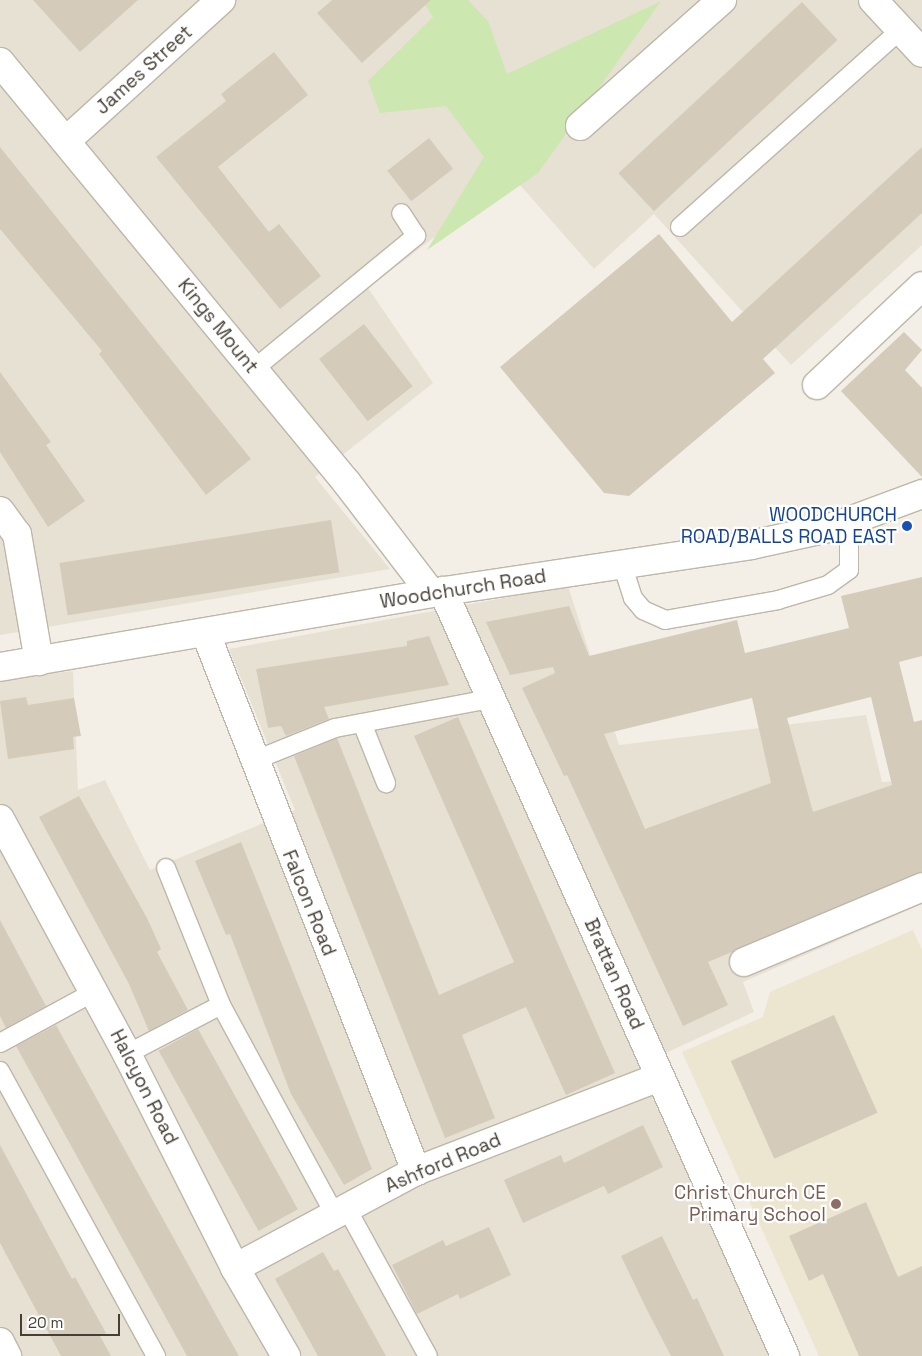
<!DOCTYPE html>
<html>
<head>
<meta charset="utf-8">
<style>
  body { margin:0 }
  #map { position:relative; width:922px; height:1356px; overflow:hidden; background:#f3efe6; font-family:"Space Grotesk",sans-serif }
  div>[style] { position:absolute }
  .residential>* { inset:0; background:#e7e1d4 }
  .education>* { inset:0; background:#ece5d0 }
  .green>* { inset:0; background:#cce7af }
  .building>* { inset:0; background:#d4cbbb; transform-origin:0 0 }
  .roads { filter:drop-shadow(1px 0 #beb7a9) drop-shadow(-1px 0 #beb7a9) drop-shadow(0 1px #beb7a9) drop-shadow(0 -1px #beb7a9) }
  .service>* { height:18px; margin:-9px; padding:0 9px; transform-origin:9px; border-radius:9px; background:#fff }
  .minor>* { height:28px; margin:-14px; padding:0 14px; transform-origin:14px; border-radius:14px; background:#fff }
  .tertiary>* { height:28px; margin:-14px; padding:0 14px; transform-origin:14px; border-radius:14px; background:#fff }
  .dots>* { width:14px; height:14px; translate:-50% -50%; box-sizing:border-box; border:2px solid #fff; border-radius:50% }
  span { translate:-50% -50%; white-space:nowrap; text-align:center; line-height:1.15; -webkit-text-stroke:4.5px #fff; paint-order:stroke }
  .street-label { font-size:19px; color:#453f35 }
  .transit-label { font-size:19px; color:#164399 }
  .right { translate:-100% -50%; text-align:right }
  .education-label { font-size:19px; color:#785e54 }
  .scale { position:absolute; left:20px; top:1314px; width:100px; height:22px; box-sizing:border-box; border:2px solid #453f35; border-top:0; padding-left:6px; font-size:15px; line-height:18px; white-space:nowrap; color:#453f35; -webkit-text-stroke:4px #fff; paint-order:stroke }
</style>
</head>
<body>
<div id="map">
  <div class="residential">
    <div style="clip-path:polygon(0 0,922px 0,922px 245px,791px 365px,654px 214px,594px 269px,513px 177px,368px 288px,433px 383px,315px 477px,390px 569px,0 635px)"></div>
    <div style="clip-path:polygon(568px 586px,619px 745px,866px 715px,882px 782px,922px 780px,922px 904px,743px 982px,754px 1012px,638px 1066px,771px 1356px,0 1356px,0 679px,73px 671px,78px 790px,105px 780px,150px 870px,295px 810px,229px 649px)"></div>
  </div>
  <div class="education">
    <div style="clip-path:polygon(913px 930px,922px 950px,922px 1356px,819px 1356px,682px 1052px,763px 1017px,770px 992px)"></div>
  </div>
  <div class="green">
    <div style="clip-path:polygon(422px 0,468px 0,488px 21px,507px 74px,661px 1px,538px 173px,427px 250px,484px 157px,446px 106px,380px 113px,368px 81px,433px 17px)"></div>
  </div>
  <div class="building">
    <div style="clip-path:polygon(33px 0,138px 0,80px 52px)"></div>
    <div style="clip-path:polygon(332px 0,431px 0,362px 63px,317px 13px)"></div>
    <div style="left:802px;top:2px;width:52px;height:251px;rotate:47deg"></div>
    <div style="clip-path:polygon(274px 52px,308px 95px,218px 167px,269px 232px,279px 224px,321px 276px,280px 309px,156px 157px,226px 101px,221px 94px)"></div>
    <div style="left:429px;top:138px;width:39px;height:53px;rotate:52deg"></div>
    <div style="clip-path:polygon(0 147px,251px 459px,206px 495px,99px 354px,102px 351px,0 229px)"></div>
    <div style="clip-path:polygon(922px 147px,922px 213px,763px 359px,775px 373px,629px 496px,604px 493px,500px 367px,659px 234px,732px 322px)"></div>
    <div style="left:364px;top:324px;width:79px;height:57px;rotate:52deg"></div>
    <div style="clip-path:polygon(904px 332px,922px 350px,905px 370px,922px 388px,922px 477px,841px 391px)"></div>
    <div style="clip-path:polygon(0 372px,51px 442px,46px 445px,85px 501px,48px 527px,0 452px)"></div>
    <div style="left:331px;top:520px;width:53px;height:275px;rotate:81deg"></div>
    <div style="clip-path:polygon(evenodd,922px 577px,922px 656px,899px 662px,914px 722px,922px 720px,922px 872px,708px 962px,728px 1005px,683px 1026px,567px 775px,564px 776px,522px 688px,555px 673px,553px 667px,510px 675px,486px 622px,569px 606px,589px 656px,737px 620px,745px 653px,849px 628px,841px 596px,922px 577px,871px 697px,892px 785px,813px 812px,787px 718px,871px 697px,922px 577px,752px 698px,771px 783px,645px 829px,604px 734px,752px 698px)"></div>
    <div style="clip-path:polygon(429px 636px,449px 685px,324px 707px,329px 719px,286px 736px,281px 726px,268px 728px,256px 669px,407px 646px,407px 641px)"></div>
    <div style="clip-path:polygon(26px 697px,28px 705px,74px 698px,81px 736px,73px 737px,74px 749px,8px 759px,0 701px)"></div>
    <div style="clip-path:polygon(458px 717px,615px 1073px,566px 1095px,526px 1007px,462px 1035px,495px 1118px,445px 1138px,294px 756px,337px 738px,439px 995px,514px 962px,414px 736px)"></div>
    <div style="clip-path:polygon(79px 796px,147px 918px,161px 949px,157px 952px,188px 1010px,149px 1031px,129px 984px,39px 817px)"></div>
    <div style="clip-path:polygon(241px 842px,372px 1169px,344px 1185px,291px 1094px,230px 934px,226px 935px,195px 861px)"></div>
    <div style="clip-path:polygon(0 920px,46px 1006px,6px 1028px,0 1016px)"></div>
    <div style="left:834px;top:1015px;width:107px;height:113px;rotate:66deg"></div>
    <div style="clip-path:polygon(56px 1025px,221px 1324px,239px 1356px,187px 1356px,16px 1046px)"></div>
    <div style="left:198px;top:1029px;width:206px;height:45px;rotate:61deg"></div>
    <div style="clip-path:polygon(643px 1125px,663px 1167px,608px 1194px,604px 1186px,523px 1223px,504px 1180px,561px 1155px,564px 1163px)"></div>
    <div style="clip-path:polygon(0 1145px,72px 1279px,75px 1277px,106px 1333px,100px 1336px,111px 1356px,61px 1356px,0 1243px)"></div>
    <div style="clip-path:polygon(866px 1202px,898px 1277px,922px 1266px,922px 1356px,859px 1356px,823px 1274px,809px 1281px,789px 1236px)"></div>
    <div style="clip-path:polygon(489px 1227px,511px 1275px,460px 1299px,458px 1294px,417px 1314px,392px 1265px,443px 1240px,446px 1246px)"></div>
    <div style="clip-path:polygon(662px 1236px,693px 1300px,697px 1298px,724px 1356px,671px 1356px,647px 1310px,621px 1256px)"></div>
    <div style="clip-path:polygon(323px 1252px,334px 1271px,338px 1269px,386px 1356px,318px 1356px,275px 1279px)"></div>
  </div>
  <div class="roads">
    <div class="service">
      <div style="left:680px;top:227px;width:295px;rotate:-41.8deg"></div>
      <div style="left:254px;top:369px;width:210px;rotate:-39.4deg"></div>
      <div style="left:416px;top:236px;width:27px;rotate:-123deg"></div>
      <div style="left:622px;top:564px;width:36px;rotate:72deg"></div>
      <div style="left:633px;top:598px;width:16px;rotate:50deg"></div>
      <div style="left:643px;top:610px;width:24px;rotate:24deg"></div>
      <div style="left:665px;top:620px;width:115px;rotate:-10deg"></div>
      <div style="left:778px;top:600px;width:52px;rotate:-16.7deg"></div>
      <div style="left:828px;top:585px;width:26px;rotate:-36deg"></div>
      <div style="left:849px;top:570px;width:48px;rotate:-90deg"></div>
      <div style="left:362px;top:723px;width:65px;rotate:68.2deg"></div>
      <div style="left:253px;top:761px;width:88px;rotate:-21.9deg"></div>
      <div style="left:335px;top:728px;width:158px;rotate:-10.6deg"></div>
      <div style="left:166px;top:868px;width:148px;rotate:68.1deg"></div>
      <div style="left:221px;top:1005px;width:237px;rotate:61.5deg"></div>
      <div style="left:0;top:1043px;width:107px;rotate:-28.5deg"></div>
      <div style="left:127px;top:1054px;width:106px;rotate:-27.5deg"></div>
      <div style="left:0;top:1071px;width:325px;rotate:61.3deg"></div>
      <div style="left:346px;top:1207px;width:170px;rotate:61.2deg"></div>
    </div>
    <div class="minor">
      <div style="left:0;top:62px;width:546px;rotate:50.5deg"></div>
      <div style="left:347px;top:483px;width:138px;rotate:52.6deg"></div>
      <div style="left:580px;top:126px;width:190px;rotate:-41.6deg"></div>
      <div style="left:66px;top:141px;width:210px;rotate:-42.3deg"></div>
      <div style="left:817px;top:385px;width:144px;rotate:-43.3deg"></div>
      <div style="left:0;top:511px;width:29px;rotate:54deg"></div>
      <div style="left:17px;top:534px;width:129px;rotate:80.2deg"></div>
      <div style="left:443px;top:591px;width:838px;rotate:65.91deg"></div>
      <div style="left:206px;top:634px;width:577px;rotate:68.64deg"></div>
      <div style="left:0;top:819px;width:267px;rotate:61.6deg"></div>
      <div style="left:127px;top:1054px;width:240px;rotate:63.2deg"></div>
      <div style="left:235px;top:1268px;width:102px;rotate:59.9deg"></div>
      <div style="left:744px;top:962px;width:193px;rotate:-22.8deg"></div>
      <div style="left:235px;top:1268px;width:205px;rotate:-28.2deg"></div>
      <div style="left:416px;top:1171px;width:261px;rotate:-21.1deg"></div>
      <div style="left:0;top:1342px;width:16px;rotate:63deg"></div>
    </div>
    <div class="tertiary">
      <div style="left:873px;top:0;width:72px;rotate:47.2deg"></div>
      <div style="left:0;top:667px;width:437px;rotate:-9.7deg"></div>
      <div style="left:431px;top:593px;width:324px;rotate:-8.5deg"></div>
      <div style="left:751px;top:545px;width:84px;rotate:-12.4deg"></div>
      <div style="left:833px;top:527px;width:95px;rotate:-20.3deg"></div>
    </div>
  </div>
  <div class="dots">
    <div style="left:907px;top:526px;background:#1a4fb4"></div>
    <div style="left:836px;top:1204px;background:#8d6e63"></div>
  </div>
  <div class="street-label">
    <span style="left:144px;top:70px;rotate:-42deg">James Street</span>
    <span style="left:218px;top:326px;rotate:51deg">Kings Mount</span>
    <span style="left:463px;top:589px;rotate:-9deg">Woodchurch Road</span>
    <span style="left:309px;top:903px;rotate:68deg">Falcon Road</span>
    <span style="left:614px;top:974px;rotate:66deg">Brattan Road</span>
    <span style="left:144px;top:1087px;rotate:63deg">Halcyon Road</span>
    <span style="left:443px;top:1163px;rotate:-23deg">Ashford Road</span>
  </div>
  <div class="transit-label">
    <span class="right" style="left:897px;top:526px">WOODCHURCH<br>ROAD/BALLS ROAD EAST</span>
  </div>
  <div class="education-label">
    <span class="right" style="left:826px;top:1204px">Christ Church CE<br>Primary School</span>
  </div>
  <div class="scale">20 m</div>
</div>
</body>
</html>
